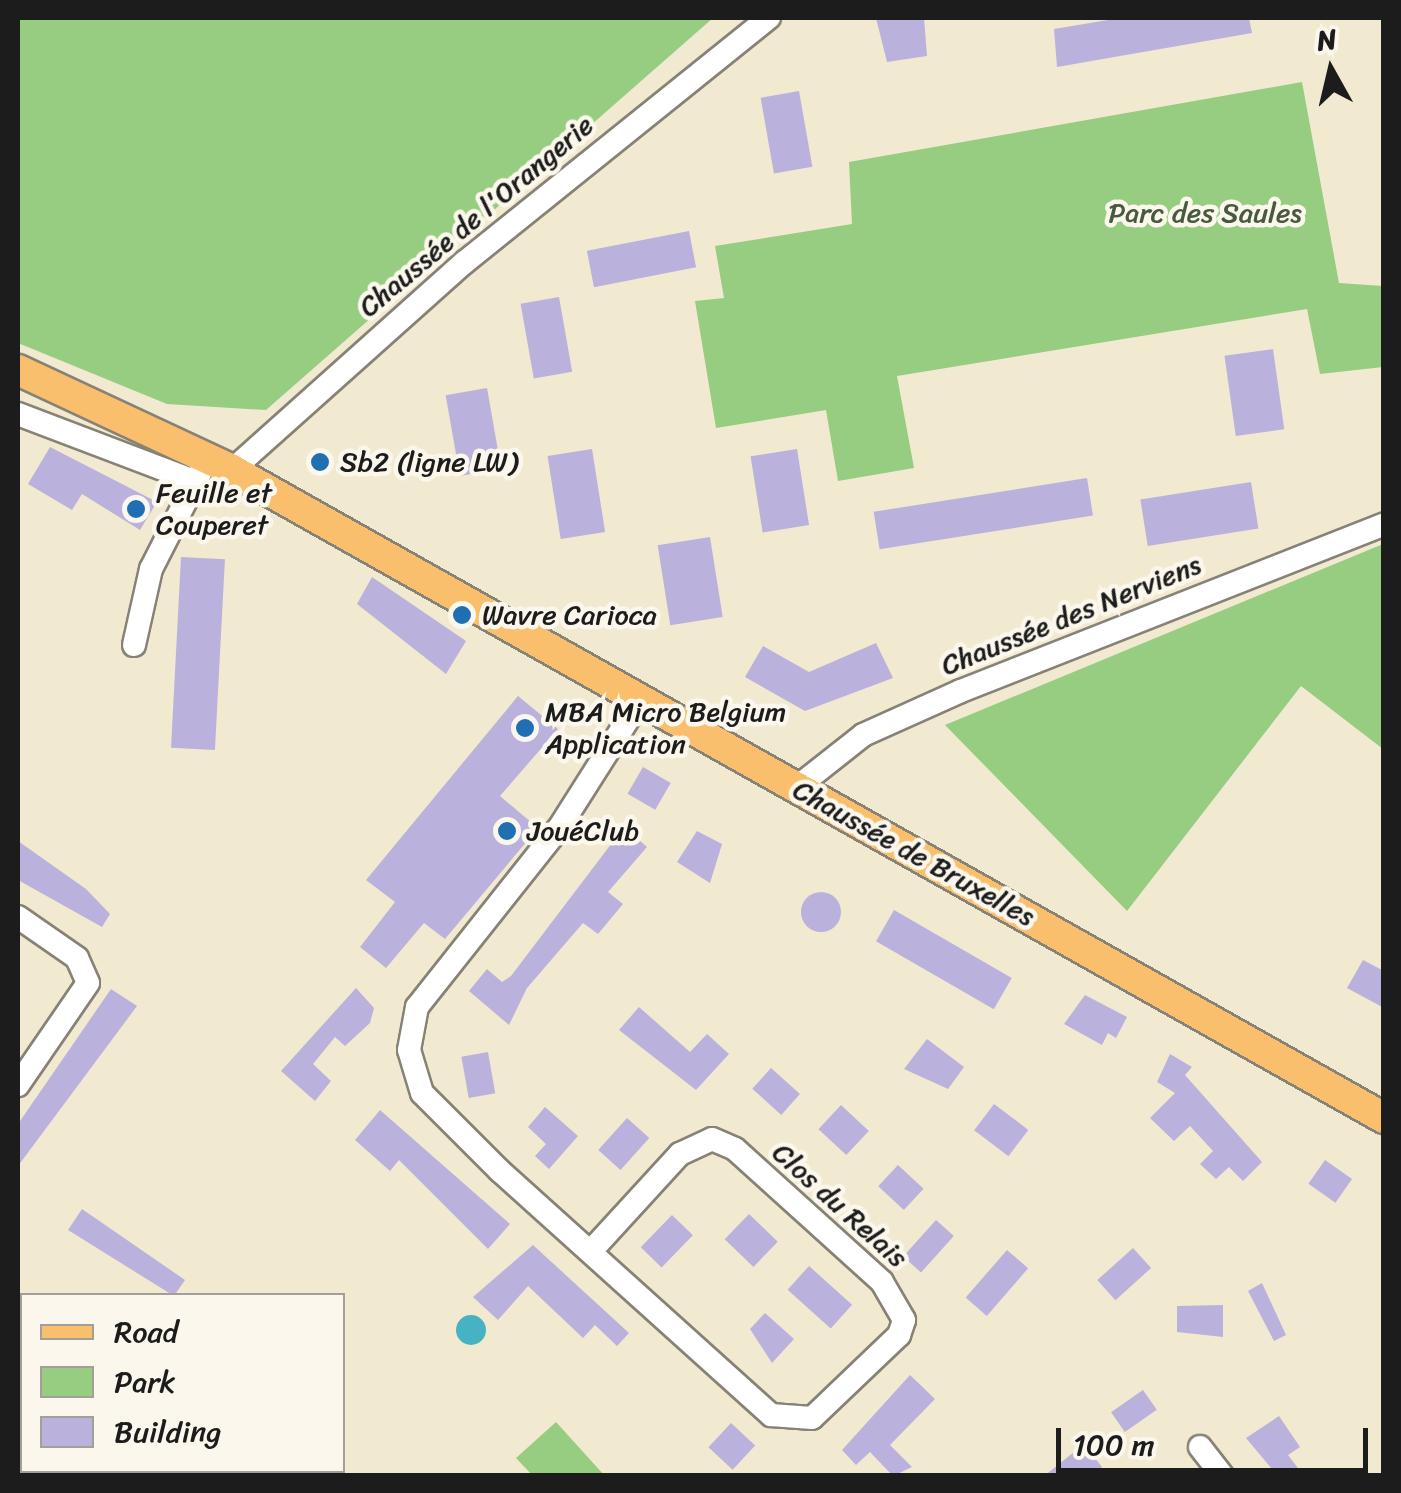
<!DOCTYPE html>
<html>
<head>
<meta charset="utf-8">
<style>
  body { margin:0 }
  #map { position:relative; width:1401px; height:1493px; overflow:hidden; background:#f2e9d1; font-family:Sriracha,sans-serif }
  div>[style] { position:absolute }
  .green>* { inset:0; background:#96cd80 }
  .water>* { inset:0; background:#46b2c3 }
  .round { border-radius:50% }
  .building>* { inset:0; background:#bab2dc; transform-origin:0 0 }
  .roads { filter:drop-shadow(2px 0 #878276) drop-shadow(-2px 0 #878276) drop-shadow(0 2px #878276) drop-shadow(0 -2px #878276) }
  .minor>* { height:22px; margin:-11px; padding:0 11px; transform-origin:11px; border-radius:11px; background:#fff }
  .major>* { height:30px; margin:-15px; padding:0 15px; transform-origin:15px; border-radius:15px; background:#f9bf6d }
  .dots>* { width:28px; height:28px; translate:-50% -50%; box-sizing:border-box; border:5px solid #fbf7ec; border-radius:50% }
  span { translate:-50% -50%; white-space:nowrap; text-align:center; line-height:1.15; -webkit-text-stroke:9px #fbf7ec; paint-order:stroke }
  .park-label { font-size:28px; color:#475a3f }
  .street-label { font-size:28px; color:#1c1c1c }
  .poi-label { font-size:28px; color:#1c1c1c }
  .left { translate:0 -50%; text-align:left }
  .frame { position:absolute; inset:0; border:20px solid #1c1c1c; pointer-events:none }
  .legend { position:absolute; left:20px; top:1293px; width:325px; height:180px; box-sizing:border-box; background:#fbf7ec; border:2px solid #a29f99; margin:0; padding:12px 18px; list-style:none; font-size:30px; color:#1c1c1c }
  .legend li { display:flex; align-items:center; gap:20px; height:50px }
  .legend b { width:50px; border:2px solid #a29f99 }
  .north { position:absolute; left:1281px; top:20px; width:100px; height:100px; -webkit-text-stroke:8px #fbf7ec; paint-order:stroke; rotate:352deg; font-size:28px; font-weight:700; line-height:40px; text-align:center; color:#1c1c1c }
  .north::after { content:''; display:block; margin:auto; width:35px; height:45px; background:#1c1c1c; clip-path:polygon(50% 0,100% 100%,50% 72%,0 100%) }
  .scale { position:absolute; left:1056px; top:1428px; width:312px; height:45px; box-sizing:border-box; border:5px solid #1c1c1c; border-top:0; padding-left:12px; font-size:30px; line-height:35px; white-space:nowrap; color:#1c1c1c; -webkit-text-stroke:8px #fbf7ec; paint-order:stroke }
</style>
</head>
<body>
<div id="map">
  <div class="green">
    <div style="clip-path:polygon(18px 18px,713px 18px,266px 410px,167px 404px,18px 343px)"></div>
    <div style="clip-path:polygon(1302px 82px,1339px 283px,1383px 286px,1383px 367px,1320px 374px,1307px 309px,897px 376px,914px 468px,838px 481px,826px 410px,716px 428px,695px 301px,724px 298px,715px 246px,852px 224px,849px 162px)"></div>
    <div style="clip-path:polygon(1383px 544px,1383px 749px,1301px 686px,1127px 911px,945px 725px)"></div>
    <div style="clip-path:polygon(556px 1422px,604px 1475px,532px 1475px,516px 1458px)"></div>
  </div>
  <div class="water">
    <div class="round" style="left:456px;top:1315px;width:30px;height:30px"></div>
  </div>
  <div class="building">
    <div style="clip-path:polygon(876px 18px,924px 18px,927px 56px,887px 62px)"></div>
    <div style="clip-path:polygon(1120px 18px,1249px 18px,1252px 33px,1057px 67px,1054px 29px)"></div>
    <div style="left:799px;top:91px;width:77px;height:39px;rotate:80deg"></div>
    <div style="left:689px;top:231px;width:37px;height:104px;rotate:79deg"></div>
    <div style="left:559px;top:297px;width:76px;height:39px;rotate:80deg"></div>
    <div style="left:1273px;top:349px;width:81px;height:49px;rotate:82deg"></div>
    <div style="left:487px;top:388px;width:82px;height:42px;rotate:80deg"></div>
    <div style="clip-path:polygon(50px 447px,157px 502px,140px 530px,82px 494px,72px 510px,28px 484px)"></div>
    <div style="left:592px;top:449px;width:84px;height:45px;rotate:81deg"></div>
    <div style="left:797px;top:449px;width:77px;height:47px;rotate:81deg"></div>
    <div style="left:1087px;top:478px;width:38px;height:216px;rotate:81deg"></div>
    <div style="left:1251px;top:482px;width:47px;height:112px;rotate:81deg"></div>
    <div style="left:710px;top:537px;width:81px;height:53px;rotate:81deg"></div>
    <div style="left:181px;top:557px;width:44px;height:191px;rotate:3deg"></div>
    <div style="clip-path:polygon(372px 577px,466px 641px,446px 674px,357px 604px)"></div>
    <div style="clip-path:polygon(876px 643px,893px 678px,805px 711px,745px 677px,763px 646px,809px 672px)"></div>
    <div style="clip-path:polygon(518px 696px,558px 729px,500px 796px,538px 828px,445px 939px,424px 923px,386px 968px,360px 947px,395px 902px,366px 880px)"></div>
    <div style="left:643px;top:767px;width:32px;height:31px;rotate:30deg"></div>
    <div style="clip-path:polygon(624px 827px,647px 847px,608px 892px,623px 904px,598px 934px,583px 923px,527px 988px,509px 1025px,469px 991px,487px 969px,502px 982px,511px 976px)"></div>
    <div style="clip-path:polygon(697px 831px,722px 844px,710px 883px,677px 862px)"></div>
    <div style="clip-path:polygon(18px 841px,86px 889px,110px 914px,102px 927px,18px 880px)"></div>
    <div class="round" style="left:801px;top:892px;width:40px;height:40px"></div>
    <div style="left:894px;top:910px;width:136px;height:36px;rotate:30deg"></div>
    <div style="clip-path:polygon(1363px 960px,1384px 971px,1384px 1008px,1347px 988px)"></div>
    <div style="clip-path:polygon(356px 988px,374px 1008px,370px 1023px,345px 1046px,335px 1037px,313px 1064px,331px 1081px,315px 1101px,281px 1071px)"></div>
    <div style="clip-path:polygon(111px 989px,137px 1006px,18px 1166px,18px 1124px)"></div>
    <div style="clip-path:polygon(1085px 995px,1127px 1017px,1116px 1038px,1108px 1033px,1102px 1045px,1064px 1024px)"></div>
    <div style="clip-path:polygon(639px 1007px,690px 1052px,707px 1034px,729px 1054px,696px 1090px,619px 1030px)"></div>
    <div style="clip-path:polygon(927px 1039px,964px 1067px,948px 1089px,904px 1069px)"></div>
    <div style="left:488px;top:1052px;width:42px;height:27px;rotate:80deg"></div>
    <div style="clip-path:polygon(1170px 1054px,1192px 1067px,1185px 1075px,1262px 1162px,1243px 1181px,1229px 1167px,1216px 1179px,1200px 1164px,1213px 1151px,1190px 1126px,1174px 1141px,1150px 1118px,1175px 1093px,1157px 1082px)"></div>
    <div style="left:771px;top:1068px;width:39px;height:28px;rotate:42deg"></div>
    <div style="left:994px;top:1104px;width:43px;height:33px;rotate:37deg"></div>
    <div style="left:841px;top:1105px;width:38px;height:33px;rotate:43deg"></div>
    <div style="clip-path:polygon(545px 1107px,578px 1136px,549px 1169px,535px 1156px,546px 1144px,528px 1127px)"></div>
    <div style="clip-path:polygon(380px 1110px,510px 1224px,488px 1249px,399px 1160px,390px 1171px,355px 1140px)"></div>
    <div style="left:627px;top:1118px;width:30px;height:43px;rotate:42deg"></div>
    <div style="left:1325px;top:1160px;width:33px;height:29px;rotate:35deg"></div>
    <div style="left:898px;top:1165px;width:35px;height:29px;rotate:43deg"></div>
    <div style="clip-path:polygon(82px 1209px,185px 1280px,174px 1296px,68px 1230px)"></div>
    <div style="left:749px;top:1214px;width:40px;height:35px;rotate:44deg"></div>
    <div style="left:672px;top:1215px;width:29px;height:45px;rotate:44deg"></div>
    <div style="left:936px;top:1220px;width:24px;height:49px;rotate:42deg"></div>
    <div style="clip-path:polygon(533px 1245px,629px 1333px,617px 1346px,595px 1325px,583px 1338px,528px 1286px,498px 1320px,473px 1297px)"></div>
    <div style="left:1133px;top:1248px;width:27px;height:48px;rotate:48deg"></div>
    <div style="left:1007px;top:1250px;width:28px;height:63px;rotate:41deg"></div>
    <div style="left:809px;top:1266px;width:58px;height:32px;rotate:42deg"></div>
    <div style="clip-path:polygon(1262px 1283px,1286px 1335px,1274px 1341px,1248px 1291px)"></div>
    <div style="clip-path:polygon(1223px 1305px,1223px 1337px,1177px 1332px,1177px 1306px)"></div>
    <div style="clip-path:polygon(765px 1313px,794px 1339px,772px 1363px,750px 1329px)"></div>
    <div style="clip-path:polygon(910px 1375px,935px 1399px,890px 1445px,912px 1467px,893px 1476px,870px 1452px,856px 1465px,842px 1450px)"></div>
    <div style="left:1143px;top:1390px;width:24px;height:39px;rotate:55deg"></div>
    <div style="clip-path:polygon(1279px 1416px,1300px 1447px,1288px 1455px,1304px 1476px,1278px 1476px,1246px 1438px)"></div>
    <div style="left:731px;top:1423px;width:33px;height:33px;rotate:43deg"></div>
    <div style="clip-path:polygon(1084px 1444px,1102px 1467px,1091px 1476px,1044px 1476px)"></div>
  </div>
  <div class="roads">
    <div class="minor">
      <div style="left:18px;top:414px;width:188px;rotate:20.8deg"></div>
      <div style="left:232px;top:470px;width:312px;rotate:-41.8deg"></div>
      <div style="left:465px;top:262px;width:390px;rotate:-38.8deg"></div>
      <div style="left:134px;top:645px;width:78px;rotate:-77.4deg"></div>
      <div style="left:151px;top:569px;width:123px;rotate:-63deg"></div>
      <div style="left:796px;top:788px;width:85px;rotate:-38.3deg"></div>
      <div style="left:863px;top:735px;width:107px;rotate:-24.2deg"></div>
      <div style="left:961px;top:691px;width:455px;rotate:-21.5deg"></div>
      <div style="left:18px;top:917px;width:72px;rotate:34.8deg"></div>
      <div style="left:77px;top:958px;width:27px;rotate:66deg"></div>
      <div style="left:88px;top:983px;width:124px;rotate:124.5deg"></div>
      <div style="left:591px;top:1251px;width:132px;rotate:-47.5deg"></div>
      <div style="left:680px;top:1154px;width:35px;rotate:-25deg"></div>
      <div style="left:712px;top:1139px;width:25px;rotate:23deg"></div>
      <div style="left:735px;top:1149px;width:198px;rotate:42.1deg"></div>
      <div style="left:882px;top:1282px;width:44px;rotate:59.9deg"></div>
      <div style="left:904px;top:1320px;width:16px;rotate:108deg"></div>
      <div style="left:899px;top:1335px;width:120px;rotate:136.3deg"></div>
      <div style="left:812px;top:1418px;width:41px;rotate:-175.8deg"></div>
      <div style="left:771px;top:1415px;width:365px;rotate:-138deg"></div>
      <div style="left:500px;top:1171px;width:110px;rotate:-135deg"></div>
      <div style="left:422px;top:1093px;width:45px;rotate:-106.8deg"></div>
      <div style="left:409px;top:1050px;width:44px;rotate:-79.5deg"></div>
      <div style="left:417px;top:1007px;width:228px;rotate:-51.6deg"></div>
      <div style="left:559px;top:828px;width:153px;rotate:-57.6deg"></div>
      <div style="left:18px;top:1435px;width:8px;rotate:-60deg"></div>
      <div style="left:1200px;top:1447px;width:37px;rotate:52deg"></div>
      <div style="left:286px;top:1470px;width:6px;rotate:81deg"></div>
    </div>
    <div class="major">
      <div style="left:18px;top:370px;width:236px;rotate:25deg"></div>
      <div style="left:232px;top:470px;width:1322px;rotate:29.36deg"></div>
    </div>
  </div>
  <div class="dots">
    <div style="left:320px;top:462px;background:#1f6fb2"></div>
    <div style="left:136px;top:509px;background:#1f6fb2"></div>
    <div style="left:462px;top:615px;background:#1f6fb2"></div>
    <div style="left:525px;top:728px;background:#1f6fb2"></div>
    <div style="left:507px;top:831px;background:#1f6fb2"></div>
  </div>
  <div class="park-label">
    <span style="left:1205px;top:213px">Parc des Saules</span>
  </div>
  <div class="street-label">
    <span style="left:476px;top:216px;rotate:-40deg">Chaussée de l'Orangerie</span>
    <span style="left:1071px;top:615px;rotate:-22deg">Chaussée des Nerviens</span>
    <span style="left:914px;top:853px;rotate:29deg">Chaussée de Bruxelles</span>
    <span style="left:840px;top:1205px;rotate:42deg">Clos du Relais</span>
  </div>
  <div class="poi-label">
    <span class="left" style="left:340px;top:462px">Sb2 (ligne LW)</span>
    <span class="left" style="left:156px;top:509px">Feuille et<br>Couperet</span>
    <span class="left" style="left:482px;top:615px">Wavre Carioca</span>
    <span class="left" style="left:545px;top:728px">MBA Micro Belgium<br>Application</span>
    <span class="left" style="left:527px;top:831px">JouéClub</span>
  </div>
  <div class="frame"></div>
  <ul class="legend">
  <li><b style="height:12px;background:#f9bf6d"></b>Road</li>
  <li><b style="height:28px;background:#96cd80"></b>Park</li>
  <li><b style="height:28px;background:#bab2dc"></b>Building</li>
  </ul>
  <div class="north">N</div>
  <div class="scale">100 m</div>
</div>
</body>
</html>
